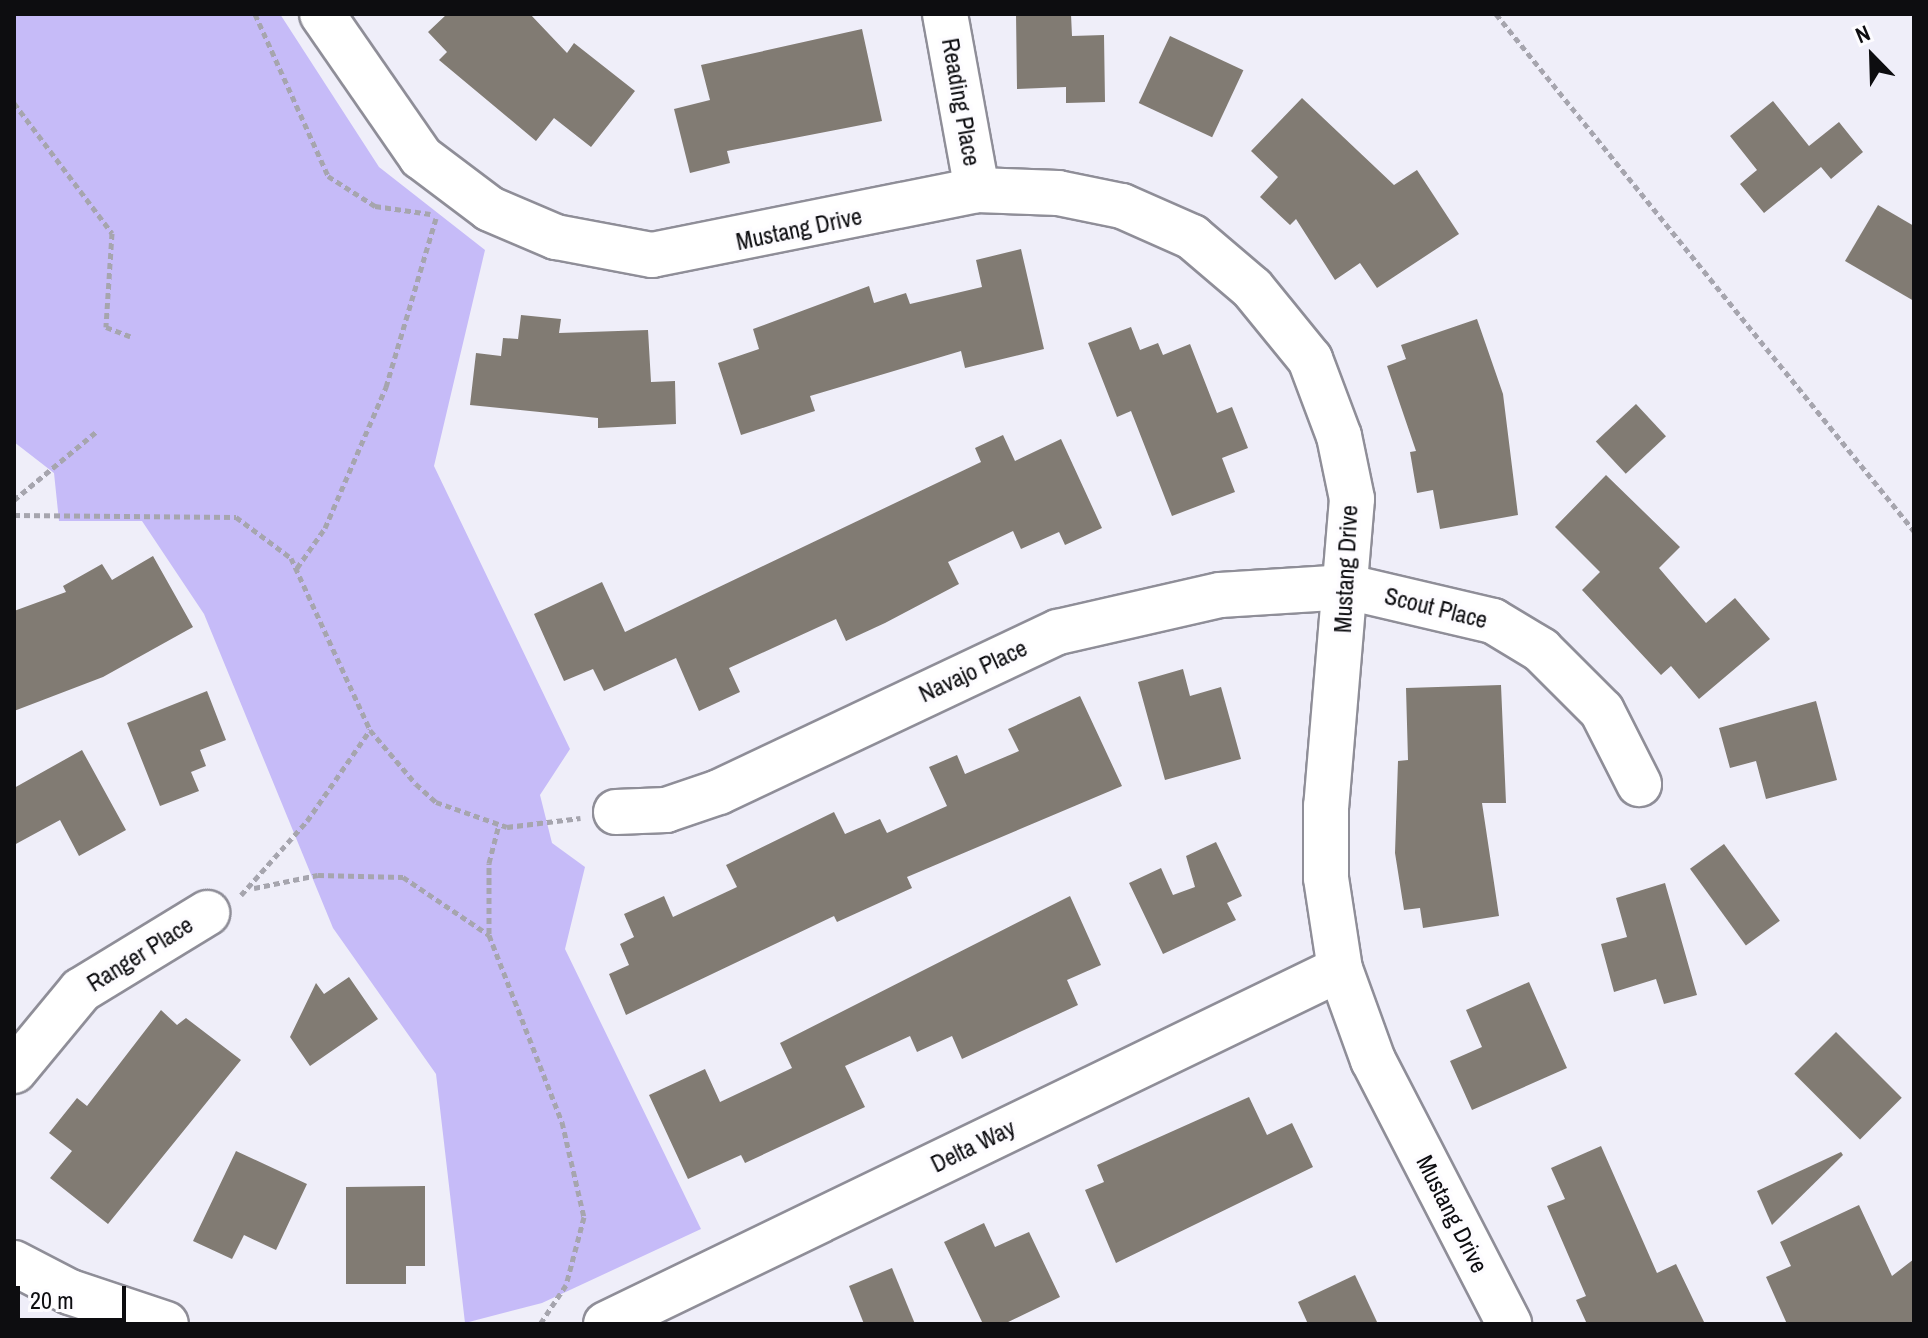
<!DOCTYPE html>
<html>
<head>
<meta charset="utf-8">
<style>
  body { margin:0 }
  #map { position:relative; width:1928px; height:1338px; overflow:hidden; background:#efeef9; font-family:"Archivo Narrow",sans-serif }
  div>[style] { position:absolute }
  .green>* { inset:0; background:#c6bbf8 }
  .building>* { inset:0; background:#817b73; transform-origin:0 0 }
  .path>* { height:5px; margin-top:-2.5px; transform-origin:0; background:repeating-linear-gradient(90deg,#a6a5ae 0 6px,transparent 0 10px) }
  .roads { filter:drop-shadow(2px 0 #8f8e98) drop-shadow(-2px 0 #8f8e98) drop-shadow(0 2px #8f8e98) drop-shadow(0 -2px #8f8e98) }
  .minor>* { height:44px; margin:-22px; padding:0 22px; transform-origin:22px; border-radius:22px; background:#fff }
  span { translate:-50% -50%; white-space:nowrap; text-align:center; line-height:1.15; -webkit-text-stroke:7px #fdfcff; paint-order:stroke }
  .street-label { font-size:24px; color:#0d0d10 }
  .frame { position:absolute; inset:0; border:16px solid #0d0d10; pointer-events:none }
  .north { position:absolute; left:1832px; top:16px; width:80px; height:80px; -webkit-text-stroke:6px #fdfcff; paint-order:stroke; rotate:337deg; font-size:22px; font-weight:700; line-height:32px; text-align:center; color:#0d0d10 }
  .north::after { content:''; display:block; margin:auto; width:28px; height:36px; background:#0d0d10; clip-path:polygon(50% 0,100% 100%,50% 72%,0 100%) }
  .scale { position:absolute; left:16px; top:1286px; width:110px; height:36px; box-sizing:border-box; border:4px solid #0d0d10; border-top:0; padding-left:10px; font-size:24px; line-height:28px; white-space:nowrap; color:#0d0d10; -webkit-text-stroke:6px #fdfcff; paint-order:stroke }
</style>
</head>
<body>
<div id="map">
  <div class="green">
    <div style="clip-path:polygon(14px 14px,280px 14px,379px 167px,485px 250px,434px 466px,570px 749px,540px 795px,552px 843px,585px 867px,565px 949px,701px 1229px,542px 1303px,465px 1323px,436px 1074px,333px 928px,204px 614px,142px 521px,59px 521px,54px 473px,14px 442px)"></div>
  </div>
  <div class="building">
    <div style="clip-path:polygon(447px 14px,530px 14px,567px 53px,574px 43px,635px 91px,591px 147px,554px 118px,536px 141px,439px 60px,447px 52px,428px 32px)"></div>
    <div style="clip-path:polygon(1016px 14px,1071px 14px,1072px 36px,1104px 35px,1105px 102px,1066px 103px,1066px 87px,1017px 89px)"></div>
    <div style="clip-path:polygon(862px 29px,882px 121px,727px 151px,730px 163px,690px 173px,674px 109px,710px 100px,701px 65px)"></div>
    <div style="left:1170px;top:36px;width:81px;height:74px;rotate:25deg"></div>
    <div style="clip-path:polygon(1302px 98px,1394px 185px,1417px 170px,1459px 234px,1377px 288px,1360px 263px,1335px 280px,1296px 219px,1290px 225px,1260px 197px,1278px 177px,1251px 151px)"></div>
    <div style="clip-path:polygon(1773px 101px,1809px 146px,1839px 122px,1863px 152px,1831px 179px,1821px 167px,1764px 213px,1740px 184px,1757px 170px,1730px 136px)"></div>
    <div style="clip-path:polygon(1878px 205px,1914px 226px,1914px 301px,1845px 261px)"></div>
    <div style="clip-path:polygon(1021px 249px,1044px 349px,965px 368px,961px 351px,810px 396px,815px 411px,741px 435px,718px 363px,759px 349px,753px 329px,869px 286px,874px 303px,906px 293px,910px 304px,982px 287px,976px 260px)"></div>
    <div style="clip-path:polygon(521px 315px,561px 319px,559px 333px,648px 330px,651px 382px,675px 381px,676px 424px,598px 428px,598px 418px,470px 405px,476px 353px,501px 356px,503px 338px,518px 339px)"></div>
    <div style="clip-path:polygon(1477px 319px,1503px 394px,1518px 515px,1440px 529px,1433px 490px,1417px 493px,1410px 452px,1416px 451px,1387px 366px,1406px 359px,1401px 345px)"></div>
    <div style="clip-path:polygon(1131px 327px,1140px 350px,1158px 343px,1163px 355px,1190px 344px,1217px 413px,1232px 407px,1248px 448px,1222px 458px,1235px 492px,1172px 516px,1131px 411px,1117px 417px,1088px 343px)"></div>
    <div style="left:1636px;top:404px;width:44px;height:55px;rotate:47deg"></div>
    <div style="clip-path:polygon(1003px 435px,1015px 461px,1061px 439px,1102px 528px,1065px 545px,1059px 532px,1021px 549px,1013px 531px,948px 562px,959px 584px,885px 623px,846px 641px,836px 619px,729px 668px,740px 692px,699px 711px,676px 658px,604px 691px,593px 669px,564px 681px,534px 614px,602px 582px,625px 632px,981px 462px,975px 448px)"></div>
    <div style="clip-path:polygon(1606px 475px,1680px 547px,1659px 568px,1706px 623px,1735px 598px,1770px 639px,1699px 699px,1671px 666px,1661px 675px,1582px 590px,1600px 572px,1555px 527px)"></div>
    <div style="clip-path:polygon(153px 556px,193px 627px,103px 677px,14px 711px,14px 611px,66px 592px,63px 586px,102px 564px,112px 580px)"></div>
    <div style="clip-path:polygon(1183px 669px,1190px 696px,1221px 687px,1241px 759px,1165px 780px,1138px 682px)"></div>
    <div style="clip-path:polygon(1501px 685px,1506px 803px,1482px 803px,1499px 916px,1423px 928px,1420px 908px,1404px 910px,1395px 853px,1398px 761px,1408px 760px,1406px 688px)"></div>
    <div style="clip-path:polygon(207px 691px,226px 740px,200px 750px,206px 766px,191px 772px,199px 791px,160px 806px,127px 723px)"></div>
    <div style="clip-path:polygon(1080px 696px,1122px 786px,907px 877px,912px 888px,837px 922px,834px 916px,626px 1015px,609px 974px,629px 965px,620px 944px,634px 937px,624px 914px,664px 896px,673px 917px,737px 887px,726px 865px,834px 812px,845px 834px,880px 819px,887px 833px,947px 806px,929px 767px,957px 755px,965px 774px,1019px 751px,1008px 729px)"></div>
    <div style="clip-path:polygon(1816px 701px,1837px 780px,1766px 799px,1756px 761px,1730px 768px,1719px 728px)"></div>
    <div style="clip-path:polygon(82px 750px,126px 830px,79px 856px,60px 820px,14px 845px,14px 788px)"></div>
    <div style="clip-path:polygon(1216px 842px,1242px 896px,1227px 903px,1236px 920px,1163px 954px,1129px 883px,1161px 868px,1173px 895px,1195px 887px,1186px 856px)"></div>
    <div style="left:1724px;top:844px;width:95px;height:42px;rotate:54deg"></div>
    <div style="clip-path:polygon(1665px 883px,1697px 995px,1664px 1004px,1656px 979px,1614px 992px,1601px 944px,1627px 937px,1616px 898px)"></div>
    <div style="clip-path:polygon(1070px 896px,1101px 965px,1067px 980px,1078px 1005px,962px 1059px,952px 1036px,917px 1052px,910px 1036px,845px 1066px,865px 1107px,745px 1163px,741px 1155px,688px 1179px,649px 1095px,705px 1069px,720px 1102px,792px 1068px,780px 1043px)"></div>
    <div style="clip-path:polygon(349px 977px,378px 1019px,310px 1066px,290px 1037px,316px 983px,324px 994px)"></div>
    <div style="clip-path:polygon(1529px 982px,1567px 1068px,1472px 1110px,1450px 1061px,1482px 1047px,1466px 1010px)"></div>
    <div style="clip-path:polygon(161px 1010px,177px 1025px,186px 1018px,241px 1060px,108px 1224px,50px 1178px,72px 1151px,49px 1133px,77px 1098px,87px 1106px)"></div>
    <div style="left:1836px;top:1032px;width:93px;height:59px;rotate:45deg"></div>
    <div style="clip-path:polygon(1249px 1097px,1267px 1135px,1292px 1123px,1313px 1167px,1116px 1263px,1085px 1190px,1104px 1182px,1097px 1165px)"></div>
    <div style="clip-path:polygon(1601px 1146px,1657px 1273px,1676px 1264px,1705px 1324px,1587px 1324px,1576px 1300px,1586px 1296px,1547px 1206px,1565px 1199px,1551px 1168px)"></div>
    <div style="clip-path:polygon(236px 1151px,307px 1184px,276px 1250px,244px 1235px,232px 1259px,193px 1241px)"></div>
    <div style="clip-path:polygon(1841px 1152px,1843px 1155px,1772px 1225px,1757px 1191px)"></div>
    <div style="clip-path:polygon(425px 1186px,425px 1266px,406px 1266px,406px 1284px,346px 1284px,346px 1187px)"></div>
    <div style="clip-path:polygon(1859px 1205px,1892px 1276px,1914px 1259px,1914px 1324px,1787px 1324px,1766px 1277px,1791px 1266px,1780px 1242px)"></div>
    <div style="clip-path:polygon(984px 1223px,995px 1247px,1029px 1232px,1060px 1297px,1004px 1324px,983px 1324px,944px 1242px)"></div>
    <div style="clip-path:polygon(892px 1268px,915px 1324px,864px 1324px,849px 1286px)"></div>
    <div style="clip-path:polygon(1355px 1275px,1378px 1324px,1308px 1324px,1298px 1302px)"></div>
  </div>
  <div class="path">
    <div style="left:255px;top:14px;width:178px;rotate:65.7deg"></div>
    <div style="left:328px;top:176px;width:56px;rotate:32.6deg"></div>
    <div style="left:375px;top:206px;width:56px;rotate:8.3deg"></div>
    <div style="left:1496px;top:14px;width:665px;rotate:51.04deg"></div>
    <div style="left:14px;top:103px;width:163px;rotate:53deg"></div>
    <div style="left:112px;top:233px;width:94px;rotate:93.7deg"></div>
    <div style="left:106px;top:327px;width:26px;rotate:21deg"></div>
    <div style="left:14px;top:500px;width:108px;rotate:-39.7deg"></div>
    <div style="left:14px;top:515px;width:222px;rotate:0.5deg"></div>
    <div style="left:236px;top:517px;width:69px;rotate:36.7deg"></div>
    <div style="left:291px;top:558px;width:189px;rotate:65.3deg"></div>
    <div style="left:370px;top:730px;width:71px;rotate:49.6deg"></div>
    <div style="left:416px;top:784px;width:27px;rotate:42deg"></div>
    <div style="left:436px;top:802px;width:75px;rotate:19.4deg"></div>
    <div style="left:507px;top:827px;width:74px;rotate:-7deg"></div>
    <div style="left:297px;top:568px;width:49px;rotate:-55deg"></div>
    <div style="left:325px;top:528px;width:154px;rotate:-66.6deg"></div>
    <div style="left:386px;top:387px;width:176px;rotate:-73.5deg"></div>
    <div style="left:254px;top:888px;width:65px;rotate:-11.5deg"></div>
    <div style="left:318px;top:875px;width:85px;rotate:1.3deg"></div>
    <div style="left:403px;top:877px;width:104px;rotate:34deg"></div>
    <div style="left:489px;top:935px;width:201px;rotate:68.7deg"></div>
    <div style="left:562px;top:1122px;width:98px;rotate:77deg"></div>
    <div style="left:584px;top:1217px;width:70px;rotate:104.8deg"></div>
    <div style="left:566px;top:1285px;width:47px;rotate:123.7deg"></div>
    <div style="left:241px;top:895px;width:99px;rotate:-48.3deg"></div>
    <div style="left:307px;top:821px;width:111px;rotate:-55.3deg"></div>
    <div style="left:489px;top:934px;width:71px;rotate:-90deg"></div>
    <div style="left:489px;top:863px;width:40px;rotate:-75.6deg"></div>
  </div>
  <div class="roads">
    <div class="minor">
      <div style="left:322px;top:14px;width:174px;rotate:55.3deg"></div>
      <div style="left:421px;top:157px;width:86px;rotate:37deg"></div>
      <div style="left:490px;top:209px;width:72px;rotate:23deg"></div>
      <div style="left:556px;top:237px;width:98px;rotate:10.6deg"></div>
      <div style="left:652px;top:255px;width:331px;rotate:-11.3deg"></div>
      <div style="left:977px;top:190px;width:81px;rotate:2.1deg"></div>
      <div style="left:1058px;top:193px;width:65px;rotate:11.5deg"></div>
      <div style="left:1122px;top:206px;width:77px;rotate:23.9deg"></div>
      <div style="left:1192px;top:237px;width:79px;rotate:40.4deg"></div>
      <div style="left:1252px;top:288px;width:92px;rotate:50.8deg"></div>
      <div style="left:1310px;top:359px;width:82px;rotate:69.4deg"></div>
      <div style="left:1339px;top:436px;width:64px;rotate:78.3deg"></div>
      <div style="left:1352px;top:499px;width:308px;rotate:94.8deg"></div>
      <div style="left:1326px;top:806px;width:72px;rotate:90deg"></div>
      <div style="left:1326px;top:878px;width:92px;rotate:81.3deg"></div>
      <div style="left:1340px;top:969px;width:97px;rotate:70.1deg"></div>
      <div style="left:1373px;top:1060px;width:297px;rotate:62.7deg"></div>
      <div style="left:945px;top:14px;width:179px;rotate:79.7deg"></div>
      <div style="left:616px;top:812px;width:50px;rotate:-2.3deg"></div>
      <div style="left:666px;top:810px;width:56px;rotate:-18.8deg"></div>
      <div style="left:719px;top:792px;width:375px;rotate:-25.3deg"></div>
      <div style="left:1058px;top:632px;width:166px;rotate:-12.9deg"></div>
      <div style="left:1220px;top:595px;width:128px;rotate:-3.6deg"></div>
      <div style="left:1348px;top:587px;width:149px;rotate:13.2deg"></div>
      <div style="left:1493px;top:621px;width:56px;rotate:31.1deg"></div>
      <div style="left:1541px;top:650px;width:86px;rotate:45deg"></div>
      <div style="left:1602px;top:711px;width:82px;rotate:63.1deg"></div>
      <div style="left:14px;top:1071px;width:105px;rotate:-50.4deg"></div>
      <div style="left:81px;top:990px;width:148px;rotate:-31.4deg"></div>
      <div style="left:14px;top:1263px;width:63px;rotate:27.4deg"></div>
      <div style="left:70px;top:1292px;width:101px;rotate:18.4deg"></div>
      <div style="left:606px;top:1324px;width:815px;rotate:-25.81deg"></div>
    </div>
  </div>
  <div class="street-label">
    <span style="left:961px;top:102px;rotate:80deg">Reading Place</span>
    <span style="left:799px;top:229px;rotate:-12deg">Mustang Drive</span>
    <span style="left:1346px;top:569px;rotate:-87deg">Mustang Drive</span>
    <span style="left:1436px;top:608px;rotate:14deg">Scout Place</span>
    <span style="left:973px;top:671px;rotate:-25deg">Navajo Place</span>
    <span style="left:140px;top:954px;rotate:-32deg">Ranger Place</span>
    <span style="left:973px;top:1146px;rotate:-26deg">Delta Way</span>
    <span style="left:1452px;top:1214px;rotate:63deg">Mustang Drive</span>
  </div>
  <div class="frame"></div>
  <div class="north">N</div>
  <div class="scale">20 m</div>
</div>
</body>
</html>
